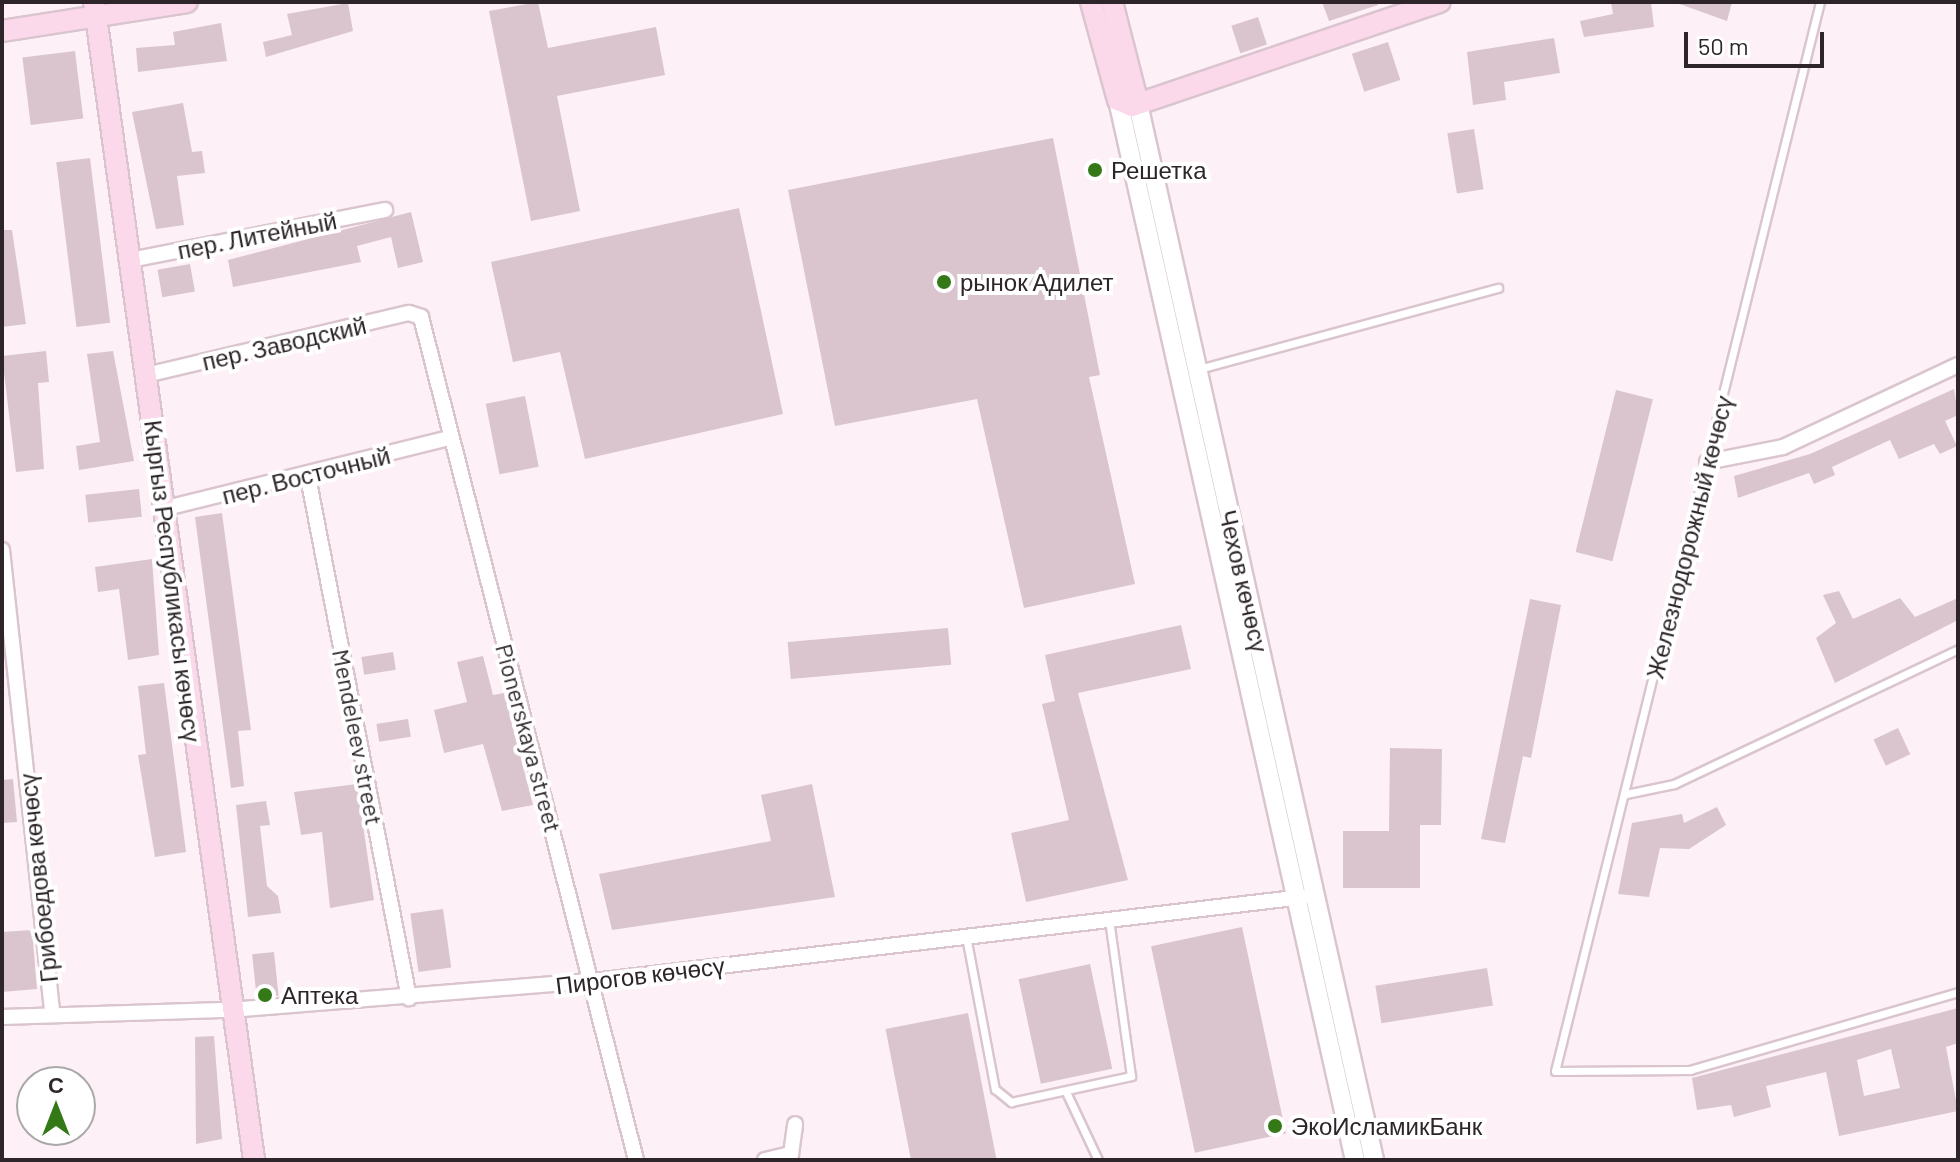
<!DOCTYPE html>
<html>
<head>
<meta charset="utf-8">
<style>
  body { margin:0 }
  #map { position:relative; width:1960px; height:1162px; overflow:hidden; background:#fdf0f6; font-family:Barlow,sans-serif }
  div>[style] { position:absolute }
  .building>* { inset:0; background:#dac5cf; transform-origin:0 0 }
  .roads { filter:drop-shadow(2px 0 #dac5cf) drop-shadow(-2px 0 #dac5cf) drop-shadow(0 2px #dac5cf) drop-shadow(0 -2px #dac5cf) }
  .service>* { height:7px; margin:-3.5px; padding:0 3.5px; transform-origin:3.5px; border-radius:3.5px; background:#fff }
  .minor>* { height:14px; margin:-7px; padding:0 7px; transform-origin:7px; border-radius:7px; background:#fff }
  .tertiary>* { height:18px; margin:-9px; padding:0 9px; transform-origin:9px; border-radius:9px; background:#fff }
  .secondary>* { height:20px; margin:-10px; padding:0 10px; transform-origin:10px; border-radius:10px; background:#fcd8eb }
  .dots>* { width:22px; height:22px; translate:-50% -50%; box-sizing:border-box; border:4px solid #fff; border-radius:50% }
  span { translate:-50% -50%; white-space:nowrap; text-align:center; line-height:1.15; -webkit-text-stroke:8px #fff; paint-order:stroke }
  .poi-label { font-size:24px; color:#2d2529 }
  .left { translate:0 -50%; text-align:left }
  .street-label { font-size:24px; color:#2d2529 }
  .frame { position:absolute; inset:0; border:4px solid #2d2529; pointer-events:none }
  .north { position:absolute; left:16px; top:1066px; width:80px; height:80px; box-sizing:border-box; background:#fff; border:2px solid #aba8a9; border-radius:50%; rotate:0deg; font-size:22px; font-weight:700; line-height:32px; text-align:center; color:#2d2529 }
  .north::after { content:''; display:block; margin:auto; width:28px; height:36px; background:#357818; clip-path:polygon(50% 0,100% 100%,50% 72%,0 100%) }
  .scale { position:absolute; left:1684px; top:32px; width:140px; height:36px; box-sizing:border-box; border:4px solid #2d2529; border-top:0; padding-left:10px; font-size:24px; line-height:28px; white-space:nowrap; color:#2d2529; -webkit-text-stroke:6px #fff; paint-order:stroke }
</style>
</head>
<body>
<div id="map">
  <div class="building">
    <div style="clip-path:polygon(538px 2px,548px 48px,656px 27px,665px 75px,557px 96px,580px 211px,531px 221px,489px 11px)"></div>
    <div style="clip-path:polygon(1322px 2px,1377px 2px,1378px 5px,1329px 21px)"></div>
    <div style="clip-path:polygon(1611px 2px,1651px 2px,1654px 27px,1584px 37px,1580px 21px,1613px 14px)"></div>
    <div style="clip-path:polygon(1674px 2px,1732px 2px,1727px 21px)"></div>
    <div style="clip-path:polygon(348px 3px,353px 31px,266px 57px,263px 42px,292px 35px,287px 14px)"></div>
    <div style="left:1258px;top:17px;width:29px;height:28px;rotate:72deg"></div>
    <div style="clip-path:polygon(221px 23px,227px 61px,138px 72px,136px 48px,175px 45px,173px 32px)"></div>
    <div style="clip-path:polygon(1554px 38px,1560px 73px,1504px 82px,1506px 100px,1473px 105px,1467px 52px)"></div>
    <div style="left:1388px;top:42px;width:40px;height:38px;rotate:72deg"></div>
    <div style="left:75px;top:51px;width:68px;height:53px;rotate:83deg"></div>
    <div style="clip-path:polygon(183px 103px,192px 152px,202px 151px,205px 173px,177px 176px,184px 225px,156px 229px,132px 112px)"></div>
    <div style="left:1474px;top:129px;width:61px;height:27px;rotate:81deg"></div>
    <div style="clip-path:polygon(1053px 138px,1100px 375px,1089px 377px,1135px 584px,1024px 608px,977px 399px,835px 426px,788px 190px)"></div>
    <div style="left:90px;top:158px;width:166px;height:34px;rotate:83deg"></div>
    <div style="clip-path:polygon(739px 208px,783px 414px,585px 459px,560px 352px,513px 362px,491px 262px)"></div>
    <div style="clip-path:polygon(411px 212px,423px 262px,398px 268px,391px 237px,357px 246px,361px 262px,233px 287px,228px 260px)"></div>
    <div style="clip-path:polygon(2px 230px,12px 230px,26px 324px,2px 327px)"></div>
    <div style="left:190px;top:264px;width:28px;height:33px;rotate:80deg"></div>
    <div style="clip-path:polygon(46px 351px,49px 382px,38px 383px,44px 469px,16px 472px,2px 356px)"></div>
    <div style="clip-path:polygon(113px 351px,134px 461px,79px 470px,76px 446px,100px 442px,87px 354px)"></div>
    <div style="clip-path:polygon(1954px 389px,1958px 415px,1945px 421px,1957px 446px,1940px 454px,1934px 444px,1899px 459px,1890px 440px,1832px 467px,1835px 475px,1814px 484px,1809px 473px,1738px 498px,1734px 476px,1810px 454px)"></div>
    <div style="left:1616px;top:390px;width:38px;height:167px;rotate:14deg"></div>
    <div style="left:525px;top:396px;width:72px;height:40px;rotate:79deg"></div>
    <div style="left:139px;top:489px;width:28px;height:54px;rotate:84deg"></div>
    <div style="clip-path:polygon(222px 513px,251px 730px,238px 731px,244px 786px,231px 788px,195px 517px)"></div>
    <div style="clip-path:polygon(152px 559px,159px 655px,128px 660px,119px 589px,98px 592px,95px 567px)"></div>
    <div style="clip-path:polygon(1839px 591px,1853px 619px,1900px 598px,1915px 617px,1958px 598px,1958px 620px,1835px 683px,1816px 638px,1836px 623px,1823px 595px)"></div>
    <div style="clip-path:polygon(1530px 599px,1561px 605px,1531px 758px,1523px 756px,1505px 843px,1481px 839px)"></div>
    <div style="clip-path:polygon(1181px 625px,1191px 669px,1078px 693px,1128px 880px,1026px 902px,1011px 833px,1069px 820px,1042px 704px,1055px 701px,1045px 655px)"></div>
    <div style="left:948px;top:628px;width:37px;height:161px;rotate:85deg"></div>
    <div style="left:393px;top:652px;width:18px;height:32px;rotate:81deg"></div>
    <div style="clip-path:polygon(483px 656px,493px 695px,504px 693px,533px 805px,502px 811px,483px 744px,444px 753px,434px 710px,467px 702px,457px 662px)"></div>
    <div style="clip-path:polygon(164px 683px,186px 852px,155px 857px,138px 755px,146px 754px,138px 686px)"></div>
    <div style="left:408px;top:719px;width:18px;height:32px;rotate:81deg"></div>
    <div style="left:1898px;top:728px;width:29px;height:27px;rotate:65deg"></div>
    <div style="clip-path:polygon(1390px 748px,1442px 749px,1441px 825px,1420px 825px,1420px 888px,1343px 888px,1343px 831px,1389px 831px)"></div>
    <div style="clip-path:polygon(13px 779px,17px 822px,2px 823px,2px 780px)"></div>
    <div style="clip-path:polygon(357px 784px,374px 900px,330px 908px,322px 832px,301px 835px,294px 792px)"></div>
    <div style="clip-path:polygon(812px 784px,835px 897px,612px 930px,599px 874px,771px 841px,761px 795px)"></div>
    <div style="clip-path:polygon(266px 801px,270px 825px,260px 826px,267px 886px,278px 896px,281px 913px,248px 917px,236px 805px)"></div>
    <div style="clip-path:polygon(1717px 807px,1726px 825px,1689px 849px,1660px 848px,1649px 897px,1618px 894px,1632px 823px,1682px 814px,1684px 823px)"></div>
    <div style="left:443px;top:909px;width:59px;height:33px;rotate:82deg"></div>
    <div style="left:1242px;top:927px;width:211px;height:93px;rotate:78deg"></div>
    <div style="clip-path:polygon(32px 930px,37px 989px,2px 992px,2px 932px)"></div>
    <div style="left:274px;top:952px;width:44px;height:22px;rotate:84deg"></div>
    <div style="left:1090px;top:964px;width:107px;height:73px;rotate:78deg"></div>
    <div style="left:1487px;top:968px;width:38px;height:113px;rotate:81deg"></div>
    <div style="clip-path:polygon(evenodd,1958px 1008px,1958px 1043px,1946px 1047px,1958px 1111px,1839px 1136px,1826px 1072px,1766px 1086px,1771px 1107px,1734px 1117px,1731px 1105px,1697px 1110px,1692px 1078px,1958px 1008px,1891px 1049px,1900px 1088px,1864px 1096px,1857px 1060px,1891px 1049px)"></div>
    <div style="left:968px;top:1013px;width:150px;height:84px;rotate:79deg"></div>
    <div style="clip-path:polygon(214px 1036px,222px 1139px,196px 1144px,195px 1037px)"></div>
  </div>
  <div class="roads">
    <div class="service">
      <div style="left:1820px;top:2px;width:1101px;rotate:103.92deg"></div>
      <div style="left:1555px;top:1071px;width:135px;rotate:-0.4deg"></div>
      <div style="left:1690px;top:1070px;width:279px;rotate:-16.2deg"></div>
      <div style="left:1199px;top:369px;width:310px;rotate:-15.2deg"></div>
      <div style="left:1626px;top:794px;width:49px;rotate:-11.8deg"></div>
      <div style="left:1674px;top:784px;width:314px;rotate:-25.4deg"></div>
      <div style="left:966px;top:936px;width:156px;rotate:79.3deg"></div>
      <div style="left:995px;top:1089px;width:21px;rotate:39deg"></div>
      <div style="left:1011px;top:1102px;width:123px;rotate:-12.2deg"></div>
      <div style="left:1131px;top:1076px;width:158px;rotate:-98deg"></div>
      <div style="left:1067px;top:1094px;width:73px;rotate:64.8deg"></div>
    </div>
    <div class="minor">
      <div style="left:130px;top:260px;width:260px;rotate:-11.1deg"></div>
      <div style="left:146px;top:375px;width:270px;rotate:-13.3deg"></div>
      <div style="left:409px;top:313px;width:13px;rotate:18deg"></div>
      <div style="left:421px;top:317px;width:870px;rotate:75.69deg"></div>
      <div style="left:1707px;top:462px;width:77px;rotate:-11.2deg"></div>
      <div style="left:1783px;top:447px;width:193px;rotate:-25.1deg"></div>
      <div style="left:308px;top:477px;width:531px;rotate:79.03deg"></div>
      <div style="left:162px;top:509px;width:296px;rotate:-13.9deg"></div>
      <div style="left:2px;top:550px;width:467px;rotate:83.8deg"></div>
      <div style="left:2px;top:1017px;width:228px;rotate:-1.8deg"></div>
      <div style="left:230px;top:1010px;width:364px;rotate:-4.6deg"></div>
      <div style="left:593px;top:981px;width:715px;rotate:-6.75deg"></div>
      <div style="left:765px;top:1160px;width:27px;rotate:-13deg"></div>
      <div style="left:791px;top:1154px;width:30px;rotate:-82deg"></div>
    </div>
    <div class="tertiary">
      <div style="left:1118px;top:100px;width:1086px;rotate:77.4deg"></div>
      <div style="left:1138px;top:104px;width:1082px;rotate:77.4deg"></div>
    </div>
    <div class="secondary">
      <div style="left:94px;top:2px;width:1169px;rotate:82.13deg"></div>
      <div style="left:1091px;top:2px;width:102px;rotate:74.6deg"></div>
      <div style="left:1118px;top:100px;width:15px;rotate:23deg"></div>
      <div style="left:1132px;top:106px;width:325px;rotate:-18.7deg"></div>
      <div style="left:1112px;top:2px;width:105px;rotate:75.7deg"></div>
      <div style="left:2px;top:31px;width:187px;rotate:-8.9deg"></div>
    </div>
  </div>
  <div class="dots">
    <div style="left:1095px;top:170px;background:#357818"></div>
    <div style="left:944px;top:282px;background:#357818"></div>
    <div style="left:265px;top:995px;background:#357818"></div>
    <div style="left:1275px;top:1126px;background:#357818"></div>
  </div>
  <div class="poi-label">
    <span class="left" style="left:1111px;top:170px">Решетка</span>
    <span class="left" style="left:960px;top:282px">рынок Адилет</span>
    <span class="left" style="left:281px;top:995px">Аптека</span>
    <span class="left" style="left:1291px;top:1126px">ЭкоИсламикБанк</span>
  </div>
  <div class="street-label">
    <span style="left:257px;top:235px;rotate:-11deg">пер. Литейный</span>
    <span style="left:284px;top:343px;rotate:-13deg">пер. Заводский</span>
    <span style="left:306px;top:475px;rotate:-14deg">пер. Восточный</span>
    <span style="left:1689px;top:537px;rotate:-76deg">Железнодорожный көчөсү</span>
    <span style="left:173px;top:581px;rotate:83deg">Кыргыз Республикасы көчөсү</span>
    <span style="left:1244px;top:581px;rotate:77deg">Чехов көчөсү</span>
    <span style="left:358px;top:737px;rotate:79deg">Mendeleev street</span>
    <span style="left:529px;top:738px;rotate:75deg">Pionerskaya street</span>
    <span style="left:38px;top:878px;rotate:-96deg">Грибоедова көчөсү</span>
    <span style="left:640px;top:975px;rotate:-7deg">Пирогов көчөсү</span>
  </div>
  <div class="frame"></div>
  <div class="north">С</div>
  <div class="scale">50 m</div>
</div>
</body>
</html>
